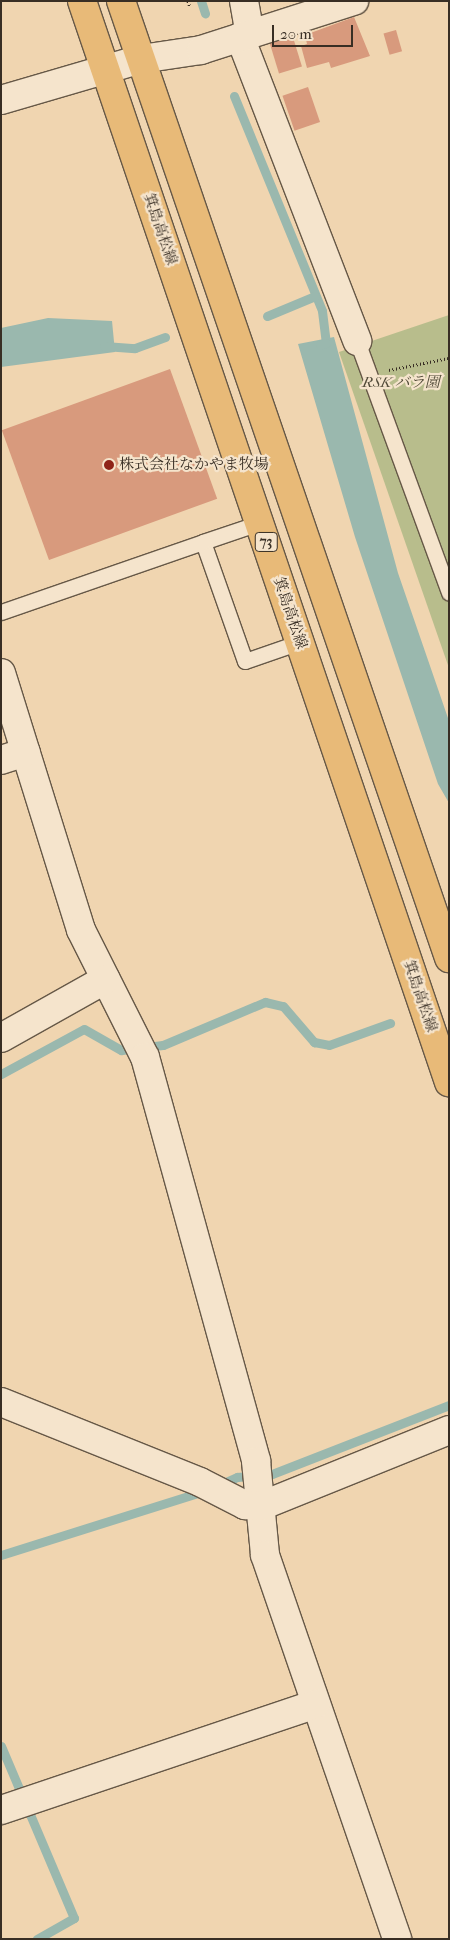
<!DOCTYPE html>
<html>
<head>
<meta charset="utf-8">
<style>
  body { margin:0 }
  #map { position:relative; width:450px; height:1940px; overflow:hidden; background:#f0d5b0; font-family:"IM FELL French Canon","Noto Serif JP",serif }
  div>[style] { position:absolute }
  .green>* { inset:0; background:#b8bd8c }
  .water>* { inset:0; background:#9ab8ae }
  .stream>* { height:9px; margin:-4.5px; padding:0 4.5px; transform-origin:4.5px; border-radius:4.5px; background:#9ab8ae }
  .building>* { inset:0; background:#d89a7d; transform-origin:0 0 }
  .path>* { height:3px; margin-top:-1.5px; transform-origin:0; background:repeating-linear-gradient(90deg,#382e24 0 1px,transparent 0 3.5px) }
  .roads { filter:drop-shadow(1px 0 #665847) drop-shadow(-1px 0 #665847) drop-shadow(0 1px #665847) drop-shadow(0 -1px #665847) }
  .service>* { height:15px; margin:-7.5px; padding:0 7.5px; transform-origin:7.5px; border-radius:7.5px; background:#f5e4cc }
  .minor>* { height:28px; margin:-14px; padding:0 14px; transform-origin:14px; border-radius:14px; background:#f5e4cc }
  .tertiary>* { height:28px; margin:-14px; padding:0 14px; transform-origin:14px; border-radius:14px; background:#f5e4cc }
  .primary>* { height:28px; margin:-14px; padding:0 14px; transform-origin:14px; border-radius:14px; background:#e8ba78 }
  .dots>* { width:14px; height:14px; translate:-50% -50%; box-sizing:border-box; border:2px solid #f5e4cc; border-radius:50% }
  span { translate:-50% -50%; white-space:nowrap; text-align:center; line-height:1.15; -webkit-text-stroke:4.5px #f5e4cc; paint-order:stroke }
  .shield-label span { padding:1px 4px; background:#f5e4cc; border:1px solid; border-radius:4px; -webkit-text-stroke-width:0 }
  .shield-label { font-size:14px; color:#382e24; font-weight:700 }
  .street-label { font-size:15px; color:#382e24 }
  .park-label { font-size:15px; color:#524b39; font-style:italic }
  .poi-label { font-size:15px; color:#382e24 }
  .left { translate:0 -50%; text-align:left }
  .frame { position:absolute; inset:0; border:2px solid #382e24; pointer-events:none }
  .scale { position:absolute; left:272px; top:25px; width:81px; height:22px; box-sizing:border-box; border:2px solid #382e24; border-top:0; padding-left:6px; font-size:15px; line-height:18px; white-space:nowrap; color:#382e24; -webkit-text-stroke:4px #f5e4cc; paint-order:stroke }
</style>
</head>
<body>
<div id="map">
  <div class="green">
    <div style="clip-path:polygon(449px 315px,449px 668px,339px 352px)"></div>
  </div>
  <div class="water">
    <div style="clip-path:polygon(48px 318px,112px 321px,115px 352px,1px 367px,1px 328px)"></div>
    <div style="clip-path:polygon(334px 337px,398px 573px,449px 721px,449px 803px,438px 784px,355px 537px,298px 344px)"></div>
  </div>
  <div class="stream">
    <div style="left:201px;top:1px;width:13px;rotate:72deg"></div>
    <div style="left:234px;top:96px;width:232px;rotate:67.7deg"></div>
    <div style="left:322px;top:311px;width:32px;rotate:83deg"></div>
    <div style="left:326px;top:343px;width:6px;rotate:162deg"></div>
    <div style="left:267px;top:316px;width:52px;rotate:-22.6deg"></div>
    <div style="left:104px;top:346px;width:31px;rotate:4deg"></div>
    <div style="left:135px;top:348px;width:32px;rotate:-20deg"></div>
    <div style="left:1px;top:1074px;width:94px;rotate:-28.5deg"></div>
    <div style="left:84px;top:1029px;width:43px;rotate:29.6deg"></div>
    <div style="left:121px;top:1050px;width:42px;rotate:-6.8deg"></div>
    <div style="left:163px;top:1045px;width:111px;rotate:-22.9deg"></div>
    <div style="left:265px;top:1002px;width:18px;rotate:13deg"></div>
    <div style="left:283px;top:1006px;width:48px;rotate:49.3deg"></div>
    <div style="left:314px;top:1042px;width:15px;rotate:11deg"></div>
    <div style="left:329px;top:1045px;width:65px;rotate:-19.8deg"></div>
    <div style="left:219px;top:1485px;width:20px;rotate:-24deg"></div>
    <div style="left:237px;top:1477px;width:35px;rotate:-5deg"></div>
    <div style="left:272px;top:1474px;width:190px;rotate:-21.3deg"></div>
    <div style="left:1px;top:1555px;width:213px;rotate:-17.5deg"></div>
    <div style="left:1px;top:1746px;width:187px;rotate:67deg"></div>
    <div style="left:74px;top:1918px;width:43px;rotate:150.4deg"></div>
  </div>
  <div class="building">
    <div style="clip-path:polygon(354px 17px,370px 56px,331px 68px,329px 62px,307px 68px,301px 46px,307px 44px,305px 35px)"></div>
    <div style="left:396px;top:30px;width:22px;height:13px;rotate:74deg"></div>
    <div style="left:292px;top:34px;width:34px;height:24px;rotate:73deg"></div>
    <div style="left:308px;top:87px;width:37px;height:27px;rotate:71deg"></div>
    <div style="left:170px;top:369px;width:138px;height:179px;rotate:70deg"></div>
  </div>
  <div class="path">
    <div style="left:188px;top:1px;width:6px;rotate:72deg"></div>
    <div style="left:389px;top:370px;width:61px;rotate:-11.3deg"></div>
  </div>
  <div class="roads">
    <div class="service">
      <div style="left:357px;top:341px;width:268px;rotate:69.9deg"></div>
      <div style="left:259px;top:523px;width:59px;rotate:161.3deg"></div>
      <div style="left:203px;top:542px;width:126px;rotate:70.6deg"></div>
      <div style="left:245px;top:661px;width:58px;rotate:-19.1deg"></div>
      <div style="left:1px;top:612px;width:214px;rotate:-19.1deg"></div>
    </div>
    <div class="minor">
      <div style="left:244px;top:1px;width:34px;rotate:80deg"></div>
      <div style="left:240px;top:37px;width:326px;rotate:68.9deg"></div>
      <div style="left:1px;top:100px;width:146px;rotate:-16.3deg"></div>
      <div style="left:141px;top:59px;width:61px;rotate:-8.5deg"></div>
      <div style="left:201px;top:50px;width:161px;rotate:-17.8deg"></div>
      <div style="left:1px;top:673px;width:269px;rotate:72.7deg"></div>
      <div style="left:81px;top:930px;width:142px;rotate:63.3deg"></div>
      <div style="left:145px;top:1057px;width:419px;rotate:74.6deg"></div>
      <div style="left:256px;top:1461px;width:94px;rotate:84.5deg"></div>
      <div style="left:265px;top:1555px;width:406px;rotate:71deg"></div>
      <div style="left:1px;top:760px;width:26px;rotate:-18deg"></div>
      <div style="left:1px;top:1038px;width:120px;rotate:-29.3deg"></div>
      <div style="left:1px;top:1402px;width:214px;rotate:21.9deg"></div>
      <div style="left:200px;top:1482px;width:51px;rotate:27.1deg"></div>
      <div style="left:245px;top:1505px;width:16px;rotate:4deg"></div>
      <div style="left:1px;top:1810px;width:332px;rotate:-18.6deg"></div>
    </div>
    <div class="tertiary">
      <div style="left:261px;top:1506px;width:203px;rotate:-22deg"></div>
    </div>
    <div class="primary">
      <div style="left:82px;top:1px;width:1142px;rotate:71.25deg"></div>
      <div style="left:121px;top:1px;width:1012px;rotate:71.08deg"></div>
    </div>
  </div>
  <div class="dots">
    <div style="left:109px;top:465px;background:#8f2418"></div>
  </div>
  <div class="shield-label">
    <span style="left:266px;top:542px">73</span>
  </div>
  <div class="street-label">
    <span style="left:160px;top:229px;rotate:71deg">箕島高松線</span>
    <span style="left:290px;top:613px;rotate:71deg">箕島高松線</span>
    <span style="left:420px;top:996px;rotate:71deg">箕島高松線</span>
  </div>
  <div class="park-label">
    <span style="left:401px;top:383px">RSK バラ園</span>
  </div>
  <div class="poi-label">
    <span class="left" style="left:119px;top:465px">株式会社なかやま牧場</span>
  </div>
  <div class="frame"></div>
  <div class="scale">20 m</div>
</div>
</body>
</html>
